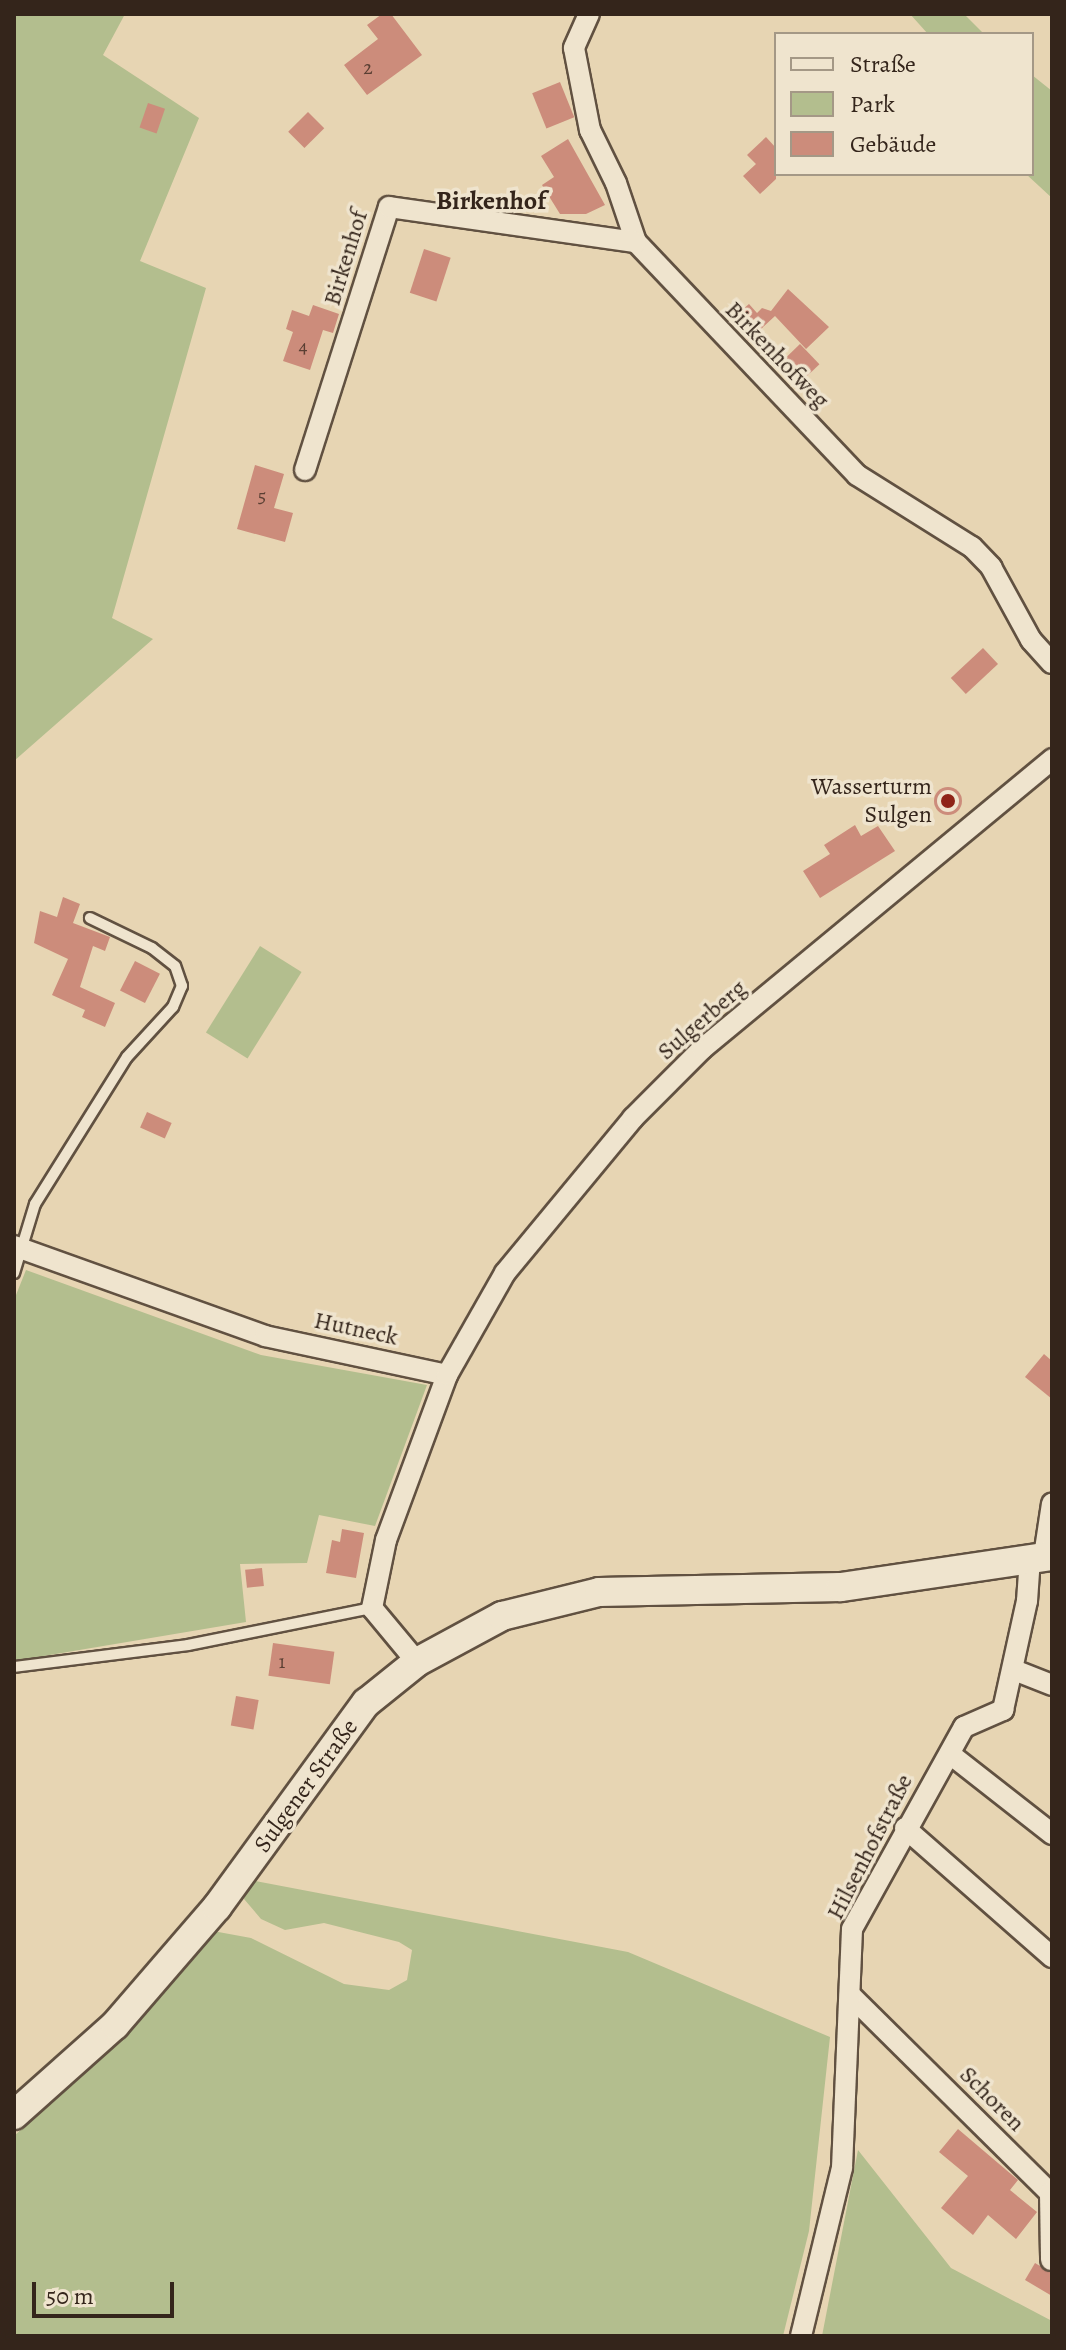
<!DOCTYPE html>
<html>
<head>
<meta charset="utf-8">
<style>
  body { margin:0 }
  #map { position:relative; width:1066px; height:2350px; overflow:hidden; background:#e7d5b3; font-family:Alegreya,serif }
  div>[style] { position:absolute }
  .green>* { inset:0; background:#b3be8e; transform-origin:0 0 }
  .building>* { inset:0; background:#cc8c7b; transform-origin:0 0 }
  .round { border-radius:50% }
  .roads { filter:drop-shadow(2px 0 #615141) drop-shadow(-2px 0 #615141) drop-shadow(0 2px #615141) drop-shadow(0 -2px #615141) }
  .lane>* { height:10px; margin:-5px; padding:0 5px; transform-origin:5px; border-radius:5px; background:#efe4ce }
  .street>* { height:20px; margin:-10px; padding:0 10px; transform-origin:10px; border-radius:10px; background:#efe4ce }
  .secondary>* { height:28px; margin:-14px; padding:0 14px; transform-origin:14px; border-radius:14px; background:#efe4ce }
  .dots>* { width:22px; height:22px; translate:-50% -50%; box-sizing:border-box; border:4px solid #efe4ce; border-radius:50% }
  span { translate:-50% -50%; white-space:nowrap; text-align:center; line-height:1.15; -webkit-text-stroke:7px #efe4ce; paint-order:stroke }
  .number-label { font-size:20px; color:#5a3f33 }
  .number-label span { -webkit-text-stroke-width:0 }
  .street-label { font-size:24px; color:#34251b }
  .poi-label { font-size:24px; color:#34251b }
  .right { translate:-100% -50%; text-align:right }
  .neighbourhood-label { font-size:26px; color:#34251b; font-weight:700 }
  .frame { position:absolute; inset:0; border:16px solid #34251b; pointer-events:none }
  .legend { position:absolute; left:774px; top:32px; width:260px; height:144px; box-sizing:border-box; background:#efe4ce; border:2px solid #a49886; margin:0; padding:10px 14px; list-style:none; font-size:24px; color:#34251b }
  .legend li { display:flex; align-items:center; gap:16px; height:40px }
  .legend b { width:40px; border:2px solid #a49886 }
  .scale { position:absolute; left:32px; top:2282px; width:142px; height:36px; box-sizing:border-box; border:4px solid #34251b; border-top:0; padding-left:10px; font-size:24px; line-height:28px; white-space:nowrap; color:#34251b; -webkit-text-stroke:6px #efe4ce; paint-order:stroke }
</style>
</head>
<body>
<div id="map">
  <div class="green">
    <div style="clip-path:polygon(14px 14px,125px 14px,103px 55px,199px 118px,140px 261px,206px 288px,112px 618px,153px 639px,14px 761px)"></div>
    <div style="clip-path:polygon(910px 14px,964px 14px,984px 34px,928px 34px)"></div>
    <div style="clip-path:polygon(1032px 75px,1052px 91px,1052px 198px,1026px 174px,1032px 174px)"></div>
    <div style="left:260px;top:946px;width:49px;height:102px;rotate:32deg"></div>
    <div style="clip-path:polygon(26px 1270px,261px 1355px,427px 1385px,375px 1526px,319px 1515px,307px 1563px,240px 1564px,246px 1622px,14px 1661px,14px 1300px)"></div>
    <div style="clip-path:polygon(250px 1880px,628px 1952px,830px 2037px,809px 2231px,783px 2336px,14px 2336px,14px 2136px,107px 2052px,213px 1931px,251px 1938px,344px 1984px,389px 1990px,407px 1980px,412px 1950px,399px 1942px,324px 1923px,285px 1930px,261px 1919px,244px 1899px)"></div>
    <div style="clip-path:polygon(858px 2150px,951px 2268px,1052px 2321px,1052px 2336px,822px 2336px)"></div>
  </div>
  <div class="building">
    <div style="clip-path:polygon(382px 14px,391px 14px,422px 55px,367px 95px,344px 65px,378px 39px,367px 25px)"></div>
    <div style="left:560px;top:82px;width:38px;height:30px;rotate:68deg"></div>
    <div style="left:148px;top:103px;width:18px;height:26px;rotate:19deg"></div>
    <div style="left:308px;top:112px;width:23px;height:28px;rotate:45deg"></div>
    <div style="clip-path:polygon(766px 137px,776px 148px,776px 179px,760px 194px,743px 176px,756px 164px,747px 155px)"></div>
    <div style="clip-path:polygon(568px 139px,605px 205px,586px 214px,560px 214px,542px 185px,554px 177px,541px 156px)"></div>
    <div style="left:424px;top:249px;width:28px;height:46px;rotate:18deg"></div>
    <div style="clip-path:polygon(788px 289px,829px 327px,806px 349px,775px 316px,748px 341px,734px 317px,749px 304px,757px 313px,762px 308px,771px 311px)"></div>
    <div style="clip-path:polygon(313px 305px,339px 314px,333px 333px,323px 330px,310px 370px,283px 361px,293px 332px,286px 329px,292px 310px,309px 316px)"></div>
    <div style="left:800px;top:344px;width:28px;height:28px;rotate:46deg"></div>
    <div style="clip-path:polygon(255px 465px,284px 474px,274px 508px,293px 513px,285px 542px,237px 529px)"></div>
    <div style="left:983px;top:648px;width:22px;height:44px;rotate:47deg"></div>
    <div class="round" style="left:934px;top:787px;width:28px;height:28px"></div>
    <div style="clip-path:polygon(855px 825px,861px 836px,878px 826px,895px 851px,820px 898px,803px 871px,830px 854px,824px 845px)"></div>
    <div style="clip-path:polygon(63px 897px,80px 904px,73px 923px,110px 937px,105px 951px,93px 946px,80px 987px,115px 1003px,105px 1027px,82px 1017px,85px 1010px,52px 995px,68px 959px,34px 943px,40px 911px,57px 917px)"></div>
    <div style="left:135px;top:961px;width:28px;height:33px;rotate:27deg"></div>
    <div style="left:147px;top:1112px;width:27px;height:17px;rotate:24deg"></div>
    <div style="clip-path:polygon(1044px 1354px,1052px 1361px,1052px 1399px,1025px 1377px)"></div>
    <div style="clip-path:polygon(342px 1529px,364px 1533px,356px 1578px,326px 1573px,332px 1540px,340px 1542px)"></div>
    <div style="left:262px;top:1568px;width:18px;height:17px;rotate:84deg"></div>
    <div style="left:273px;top:1643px;width:62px;height:33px;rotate:8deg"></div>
    <div style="left:236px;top:1696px;width:23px;height:30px;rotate:10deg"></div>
    <div style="clip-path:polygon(958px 2129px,1018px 2180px,1010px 2190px,1037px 2212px,1016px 2239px,988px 2215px,973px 2235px,941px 2208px,968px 2176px,939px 2152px)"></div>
    <div style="clip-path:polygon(1035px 2263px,1052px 2273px,1052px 2296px,1025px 2280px)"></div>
  </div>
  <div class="roads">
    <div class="lane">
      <div style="left:14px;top:1273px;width:72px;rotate:-73.1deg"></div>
      <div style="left:35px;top:1204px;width:173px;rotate:-58deg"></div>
      <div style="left:127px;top:1057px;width:68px;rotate:-47.4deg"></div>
      <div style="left:173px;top:1007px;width:23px;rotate:-67deg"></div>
      <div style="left:182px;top:986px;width:21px;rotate:-109deg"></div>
      <div style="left:175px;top:966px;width:29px;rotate:-142deg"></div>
      <div style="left:152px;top:948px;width:69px;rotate:-154.2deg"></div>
      <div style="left:14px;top:1667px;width:175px;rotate:-7.2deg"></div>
      <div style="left:188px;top:1645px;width:188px;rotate:-11.4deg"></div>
    </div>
    <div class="street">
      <div style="left:589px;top:14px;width:37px;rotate:114deg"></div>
      <div style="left:574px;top:48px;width:84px;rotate:79deg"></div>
      <div style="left:590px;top:130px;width:59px;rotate:63.9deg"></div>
      <div style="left:616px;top:183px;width:62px;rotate:71.3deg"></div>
      <div style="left:636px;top:242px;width:321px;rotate:46.5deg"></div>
      <div style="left:857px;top:475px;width:136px;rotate:32.1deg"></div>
      <div style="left:972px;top:547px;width:28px;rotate:46deg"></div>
      <div style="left:991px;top:567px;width:83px;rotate:61.3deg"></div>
      <div style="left:1031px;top:640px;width:31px;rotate:48deg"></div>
      <div style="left:305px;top:470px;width:276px;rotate:-72.3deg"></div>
      <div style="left:389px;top:207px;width:249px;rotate:8.1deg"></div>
      <div style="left:14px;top:1246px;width:267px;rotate:19.7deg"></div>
      <div style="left:265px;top:1336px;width:186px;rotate:12.1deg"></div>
      <div style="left:1044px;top:1556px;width:53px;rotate:-81.3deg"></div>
      <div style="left:417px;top:1662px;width:70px;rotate:-129.8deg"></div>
      <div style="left:372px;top:1608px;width:69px;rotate:-78.4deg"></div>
      <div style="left:386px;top:1540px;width:176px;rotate:-69.7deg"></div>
      <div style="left:447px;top:1375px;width:117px;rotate:-60.4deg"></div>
      <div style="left:505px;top:1273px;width:201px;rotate:-50.4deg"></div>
      <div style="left:633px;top:1118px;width:98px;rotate:-45deg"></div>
      <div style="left:702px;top:1049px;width:455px;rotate:-39.6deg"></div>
      <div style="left:1014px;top:1670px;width:41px;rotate:21.5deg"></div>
      <div style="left:950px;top:1754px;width:130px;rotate:38.1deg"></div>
      <div style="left:905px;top:1828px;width:196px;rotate:41.3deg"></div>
      <div style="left:850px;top:1995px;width:281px;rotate:44.7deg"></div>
      <div style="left:1050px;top:2193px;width:67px;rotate:89.1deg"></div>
      <div style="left:801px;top:2336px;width:173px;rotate:-76.3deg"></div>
      <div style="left:842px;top:2168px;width:239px;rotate:-87.6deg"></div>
      <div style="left:852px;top:1929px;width:231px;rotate:-61deg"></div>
      <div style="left:964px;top:1727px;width:43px;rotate:-23.6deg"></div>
      <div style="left:1003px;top:1710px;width:112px;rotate:-77.6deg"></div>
      <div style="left:1027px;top:1601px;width:43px;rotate:-86deg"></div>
    </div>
    <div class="secondary">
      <div style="left:14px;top:2115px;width:135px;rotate:-41.7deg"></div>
      <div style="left:115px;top:2025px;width:156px;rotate:-49.2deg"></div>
      <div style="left:217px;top:1907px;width:253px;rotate:-53.9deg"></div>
      <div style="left:366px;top:1703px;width:65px;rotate:-38.8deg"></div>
      <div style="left:417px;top:1662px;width:97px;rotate:-28.4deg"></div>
      <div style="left:502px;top:1616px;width:100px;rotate:-13.9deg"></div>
      <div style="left:599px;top:1592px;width:242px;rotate:-1.2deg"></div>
      <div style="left:841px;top:1587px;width:213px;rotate:-8.4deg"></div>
    </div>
  </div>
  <div class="dots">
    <div style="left:948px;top:801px;background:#8f2418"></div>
  </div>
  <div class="number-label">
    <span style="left:368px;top:67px">2</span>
    <span style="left:303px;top:346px">4</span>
    <span style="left:262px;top:495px">5</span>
    <span style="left:282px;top:1661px">1</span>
  </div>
  <div class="street-label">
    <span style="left:346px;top:258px;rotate:-73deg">Birkenhof</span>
    <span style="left:777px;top:355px;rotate:46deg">Birkenhofweg</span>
    <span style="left:702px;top:1020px;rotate:-41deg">Sulgerberg</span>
    <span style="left:356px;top:1329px;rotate:12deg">Hutneck</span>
    <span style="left:306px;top:1786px;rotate:-54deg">Sulgener Straße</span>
    <span style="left:870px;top:1847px;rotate:-63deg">Hilsenhofstraße</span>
    <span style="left:992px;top:2099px;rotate:45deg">Schoren</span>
  </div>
  <div class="poi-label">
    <span class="right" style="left:932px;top:801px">Wasserturm<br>Sulgen</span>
  </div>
  <div class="neighbourhood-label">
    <span style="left:491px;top:201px">Birkenhof</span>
  </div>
  <div class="frame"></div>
  <ul class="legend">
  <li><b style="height:10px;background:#efe4ce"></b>Straße</li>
  <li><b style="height:22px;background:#b3be8e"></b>Park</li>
  <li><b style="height:22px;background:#cc8c7b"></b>Gebäude</li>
  </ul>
  <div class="scale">50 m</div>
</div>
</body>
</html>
